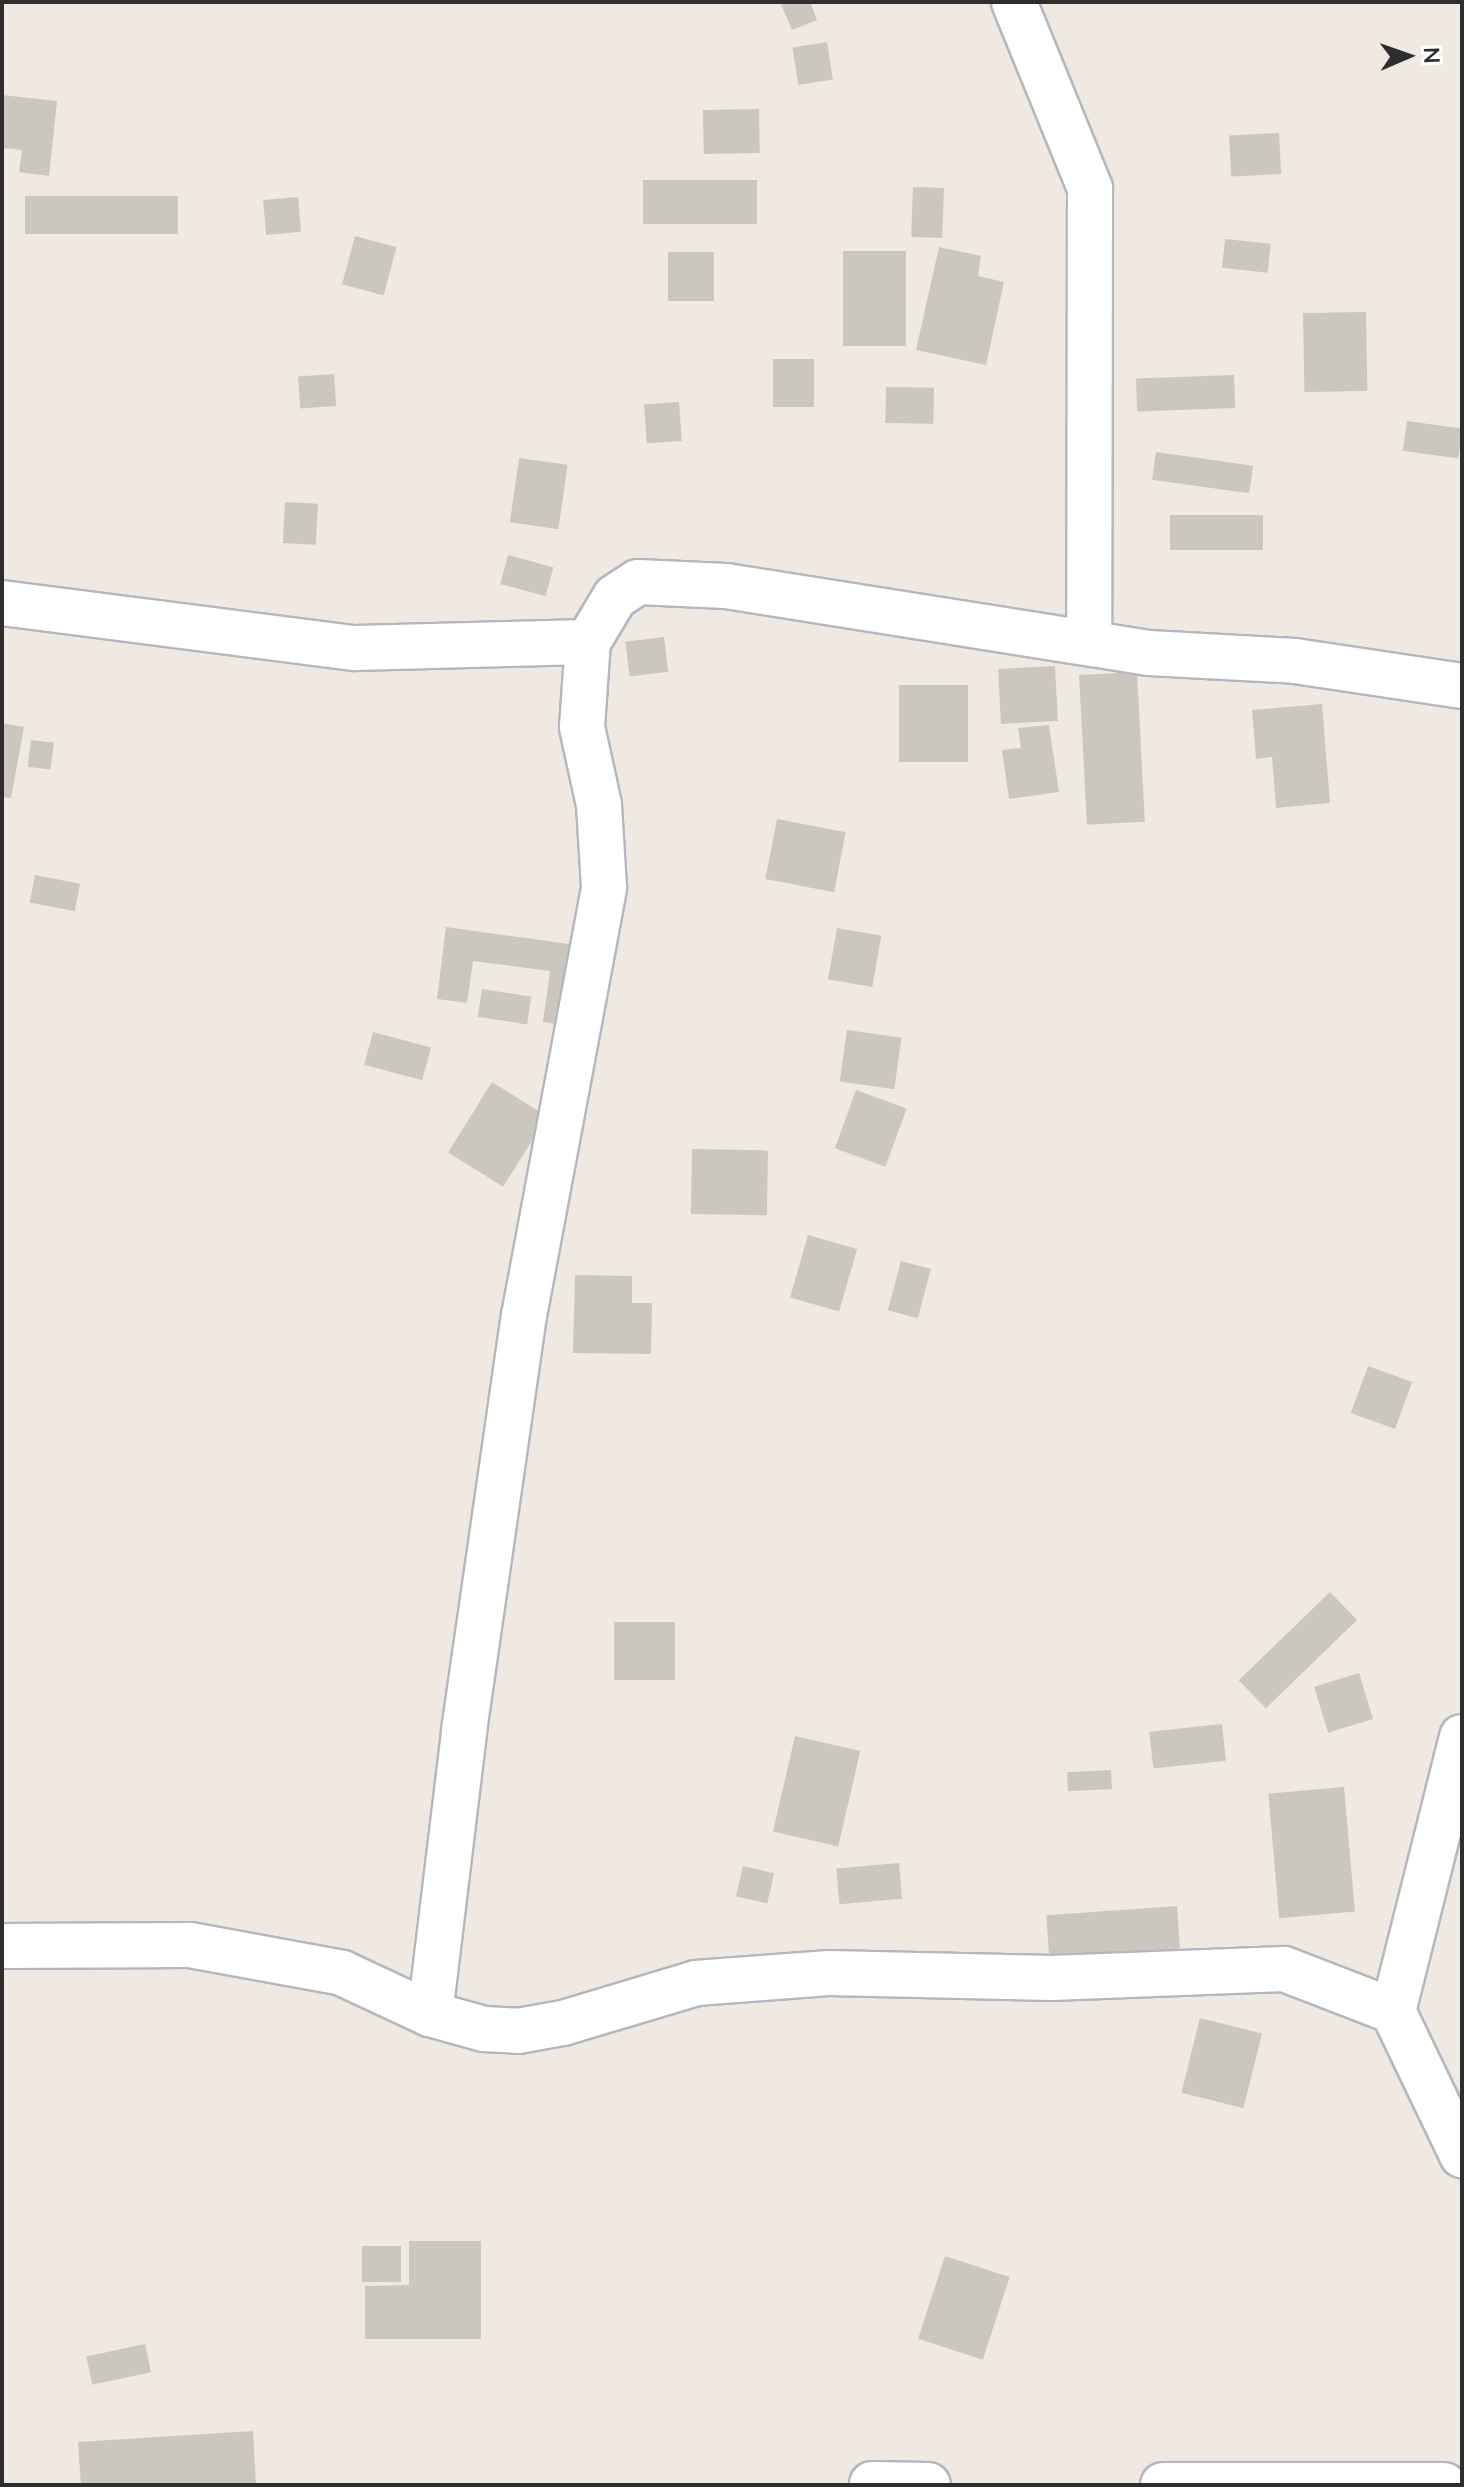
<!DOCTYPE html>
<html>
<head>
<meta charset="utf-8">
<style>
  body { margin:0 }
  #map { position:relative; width:1464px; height:2487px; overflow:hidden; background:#efe9e1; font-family:Mulish,sans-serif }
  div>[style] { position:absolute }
  .building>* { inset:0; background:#cbc7bf; transform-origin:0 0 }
  .roads { filter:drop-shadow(2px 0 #b4b7c1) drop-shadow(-2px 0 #b4b7c1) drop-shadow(0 2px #b4b7c1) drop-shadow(0 -2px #b4b7c1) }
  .street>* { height:44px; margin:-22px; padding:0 22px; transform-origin:22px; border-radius:22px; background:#fff }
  span { translate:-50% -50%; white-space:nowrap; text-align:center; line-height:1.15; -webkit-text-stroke:8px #fff; paint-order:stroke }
  .frame { position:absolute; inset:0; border:4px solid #2e2e2e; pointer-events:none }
  .north { position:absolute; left:1368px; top:16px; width:80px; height:80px; -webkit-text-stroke:6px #fff; paint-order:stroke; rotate:88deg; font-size:22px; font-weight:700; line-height:32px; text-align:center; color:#2e2e2e }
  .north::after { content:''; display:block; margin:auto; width:28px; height:36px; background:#2e2e2e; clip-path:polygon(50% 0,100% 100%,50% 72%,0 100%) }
</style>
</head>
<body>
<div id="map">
  <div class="building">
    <div style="clip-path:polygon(780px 2px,810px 2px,817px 20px,792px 30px)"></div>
    <div style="left:827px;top:42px;width:38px;height:35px;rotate:81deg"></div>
    <div style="clip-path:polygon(2px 95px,57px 101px,49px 176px,19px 172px,22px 150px,2px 148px)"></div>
    <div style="left:759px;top:109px;width:44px;height:56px;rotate:89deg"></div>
    <div style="left:1279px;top:133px;width:41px;height:50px;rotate:87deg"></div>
    <div style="left:643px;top:180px;width:114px;height:44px"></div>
    <div style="left:913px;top:187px;width:31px;height:50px;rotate:2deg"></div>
    <div style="left:25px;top:196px;width:153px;height:38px"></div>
    <div style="left:298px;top:197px;width:35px;height:35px;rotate:85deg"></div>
    <div style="left:355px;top:236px;width:43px;height:50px;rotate:15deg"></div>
    <div style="left:1225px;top:239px;width:46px;height:29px;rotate:6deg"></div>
    <div style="clip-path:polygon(939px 247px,981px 256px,978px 276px,1004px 282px,986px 365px,916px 350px)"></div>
    <div style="left:843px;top:251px;width:63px;height:95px"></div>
    <div style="left:668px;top:252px;width:46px;height:49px"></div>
    <div style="left:1366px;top:312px;width:79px;height:63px;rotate:89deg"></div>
    <div style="left:773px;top:359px;width:41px;height:48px"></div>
    <div style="left:334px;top:374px;width:32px;height:36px;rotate:86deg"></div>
    <div style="left:1234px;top:375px;width:33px;height:98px;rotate:88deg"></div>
    <div style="left:886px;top:387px;width:48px;height:36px;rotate:1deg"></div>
    <div style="left:679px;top:402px;width:39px;height:35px;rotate:86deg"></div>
    <div style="left:1407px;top:421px;width:56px;height:30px;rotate:8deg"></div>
    <div style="left:1156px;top:452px;width:98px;height:28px;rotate:8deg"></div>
    <div style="left:519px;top:458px;width:49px;height:65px;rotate:8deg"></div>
    <div style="left:285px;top:502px;width:33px;height:41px;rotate:3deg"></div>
    <div style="left:1170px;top:515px;width:93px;height:35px"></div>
    <div style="left:508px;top:555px;width:47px;height:30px;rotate:15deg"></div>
    <div style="left:664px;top:637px;width:35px;height:39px;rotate:83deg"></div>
    <div style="left:1055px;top:666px;width:55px;height:57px;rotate:87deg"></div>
    <div style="left:1137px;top:672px;width:150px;height:58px;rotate:87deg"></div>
    <div style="left:899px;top:685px;width:69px;height:77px"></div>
    <div style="clip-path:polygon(1322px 704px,1330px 803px,1276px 808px,1272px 757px,1256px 759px,1252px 710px)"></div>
    <div style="clip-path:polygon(2px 723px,24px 727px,11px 798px,2px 797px)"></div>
    <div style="clip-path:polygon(1049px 725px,1059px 792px,1009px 799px,1002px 750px,1021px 748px,1018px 728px)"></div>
    <div style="left:31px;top:740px;width:23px;height:27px;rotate:7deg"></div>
    <div style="left:777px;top:819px;width:70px;height:61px;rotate:11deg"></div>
    <div style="left:35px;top:875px;width:46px;height:28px;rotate:11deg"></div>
    <div style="clip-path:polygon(446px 927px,583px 946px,572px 1027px,543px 1022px,550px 971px,473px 961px,467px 1003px,437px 999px)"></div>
    <div style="left:837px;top:928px;width:45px;height:52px;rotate:10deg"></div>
    <div style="left:482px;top:989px;width:50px;height:28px;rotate:9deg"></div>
    <div style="left:847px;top:1030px;width:55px;height:52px;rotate:8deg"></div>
    <div style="left:373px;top:1032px;width:60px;height:34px;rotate:15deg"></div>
    <div style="left:492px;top:1082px;width:65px;height:83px;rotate:32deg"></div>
    <div style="left:856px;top:1090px;width:54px;height:62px;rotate:20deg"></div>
    <div style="left:692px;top:1149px;width:76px;height:65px;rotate:1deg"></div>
    <div style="left:808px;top:1235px;width:51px;height:65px;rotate:16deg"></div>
    <div style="left:901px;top:1261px;width:31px;height:51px;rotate:15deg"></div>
    <div style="clip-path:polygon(575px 1275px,632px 1276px,632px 1303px,652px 1303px,651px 1354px,573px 1353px)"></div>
    <div style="left:1368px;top:1366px;width:47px;height:50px;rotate:20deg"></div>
    <div style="left:1330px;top:1592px;width:39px;height:127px;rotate:46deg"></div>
    <div style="left:675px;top:1622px;width:58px;height:61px;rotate:90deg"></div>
    <div style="left:1359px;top:1673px;width:48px;height:47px;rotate:73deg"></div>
    <div style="left:1222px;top:1724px;width:37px;height:73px;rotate:84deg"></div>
    <div style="left:795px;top:1736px;width:67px;height:98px;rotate:13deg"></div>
    <div style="left:1111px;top:1770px;width:19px;height:44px;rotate:87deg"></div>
    <div style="left:1344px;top:1787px;width:125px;height:76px;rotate:85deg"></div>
    <div style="left:899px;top:1863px;width:36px;height:63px;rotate:85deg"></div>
    <div style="left:743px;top:1866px;width:32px;height:31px;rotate:13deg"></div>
    <div style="left:1177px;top:1906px;width:49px;height:131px;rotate:86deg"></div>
    <div style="left:1200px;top:2018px;width:64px;height:77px;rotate:14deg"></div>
    <div style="clip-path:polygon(409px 2241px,481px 2241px,481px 2339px,365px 2339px,365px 2286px,409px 2285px)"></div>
    <div style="left:401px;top:2246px;width:36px;height:39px;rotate:90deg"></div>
    <div style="left:945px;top:2256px;width:68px;height:87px;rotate:18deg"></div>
    <div style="left:145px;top:2344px;width:29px;height:60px;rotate:78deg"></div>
    <div style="clip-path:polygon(253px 2431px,256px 2485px,81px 2485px,78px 2442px)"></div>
  </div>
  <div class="roads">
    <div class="street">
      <div style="left:1014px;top:2px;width:201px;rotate:67.8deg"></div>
      <div style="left:1090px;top:188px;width:455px;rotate:90.1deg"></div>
      <div style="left:2px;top:603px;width:356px;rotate:7.3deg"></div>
      <div style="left:355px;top:648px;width:233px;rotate:-1.5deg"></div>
      <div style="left:1462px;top:1737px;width:283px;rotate:104.1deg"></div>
      <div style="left:1393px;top:2011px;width:160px;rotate:64.4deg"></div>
      <div style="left:2px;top:1946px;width:188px;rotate:-0.3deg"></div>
      <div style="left:190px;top:1945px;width:155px;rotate:10.4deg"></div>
      <div style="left:342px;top:1973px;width:97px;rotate:25deg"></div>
      <div style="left:430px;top:2014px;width:56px;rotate:15.5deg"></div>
      <div style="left:484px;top:2029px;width:34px;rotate:3deg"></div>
      <div style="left:518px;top:2031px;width:46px;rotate:-10.1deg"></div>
      <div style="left:563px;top:2023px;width:139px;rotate:-16.7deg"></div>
      <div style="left:696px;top:1983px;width:133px;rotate:-4.3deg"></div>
      <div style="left:829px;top:1973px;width:223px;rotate:1.3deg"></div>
      <div style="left:1052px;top:1978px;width:232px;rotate:-2.2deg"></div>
      <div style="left:1284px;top:1969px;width:117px;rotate:21.1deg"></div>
      <div style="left:430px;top:2014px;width:285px;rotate:-83.1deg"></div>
      <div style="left:464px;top:1731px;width:419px;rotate:-81.8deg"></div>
      <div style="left:524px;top:1316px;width:436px;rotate:-79.4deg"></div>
      <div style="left:604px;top:887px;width:82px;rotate:-93.5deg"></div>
      <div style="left:599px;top:805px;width:80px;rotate:-102.3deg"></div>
      <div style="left:582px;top:727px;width:85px;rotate:-86deg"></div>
      <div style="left:588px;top:642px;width:52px;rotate:-59deg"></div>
      <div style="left:615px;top:597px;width:27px;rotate:-33deg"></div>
      <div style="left:638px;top:582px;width:88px;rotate:2.6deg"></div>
      <div style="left:726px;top:586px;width:428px;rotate:9deg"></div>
      <div style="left:1149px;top:653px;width:146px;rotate:3.1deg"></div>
      <div style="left:1295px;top:661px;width:169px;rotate:8.5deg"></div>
      <div style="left:872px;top:2484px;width:56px;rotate:1deg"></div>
      <div style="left:1163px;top:2485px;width:281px"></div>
    </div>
  </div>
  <div class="frame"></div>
  <div class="north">N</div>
</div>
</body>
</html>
